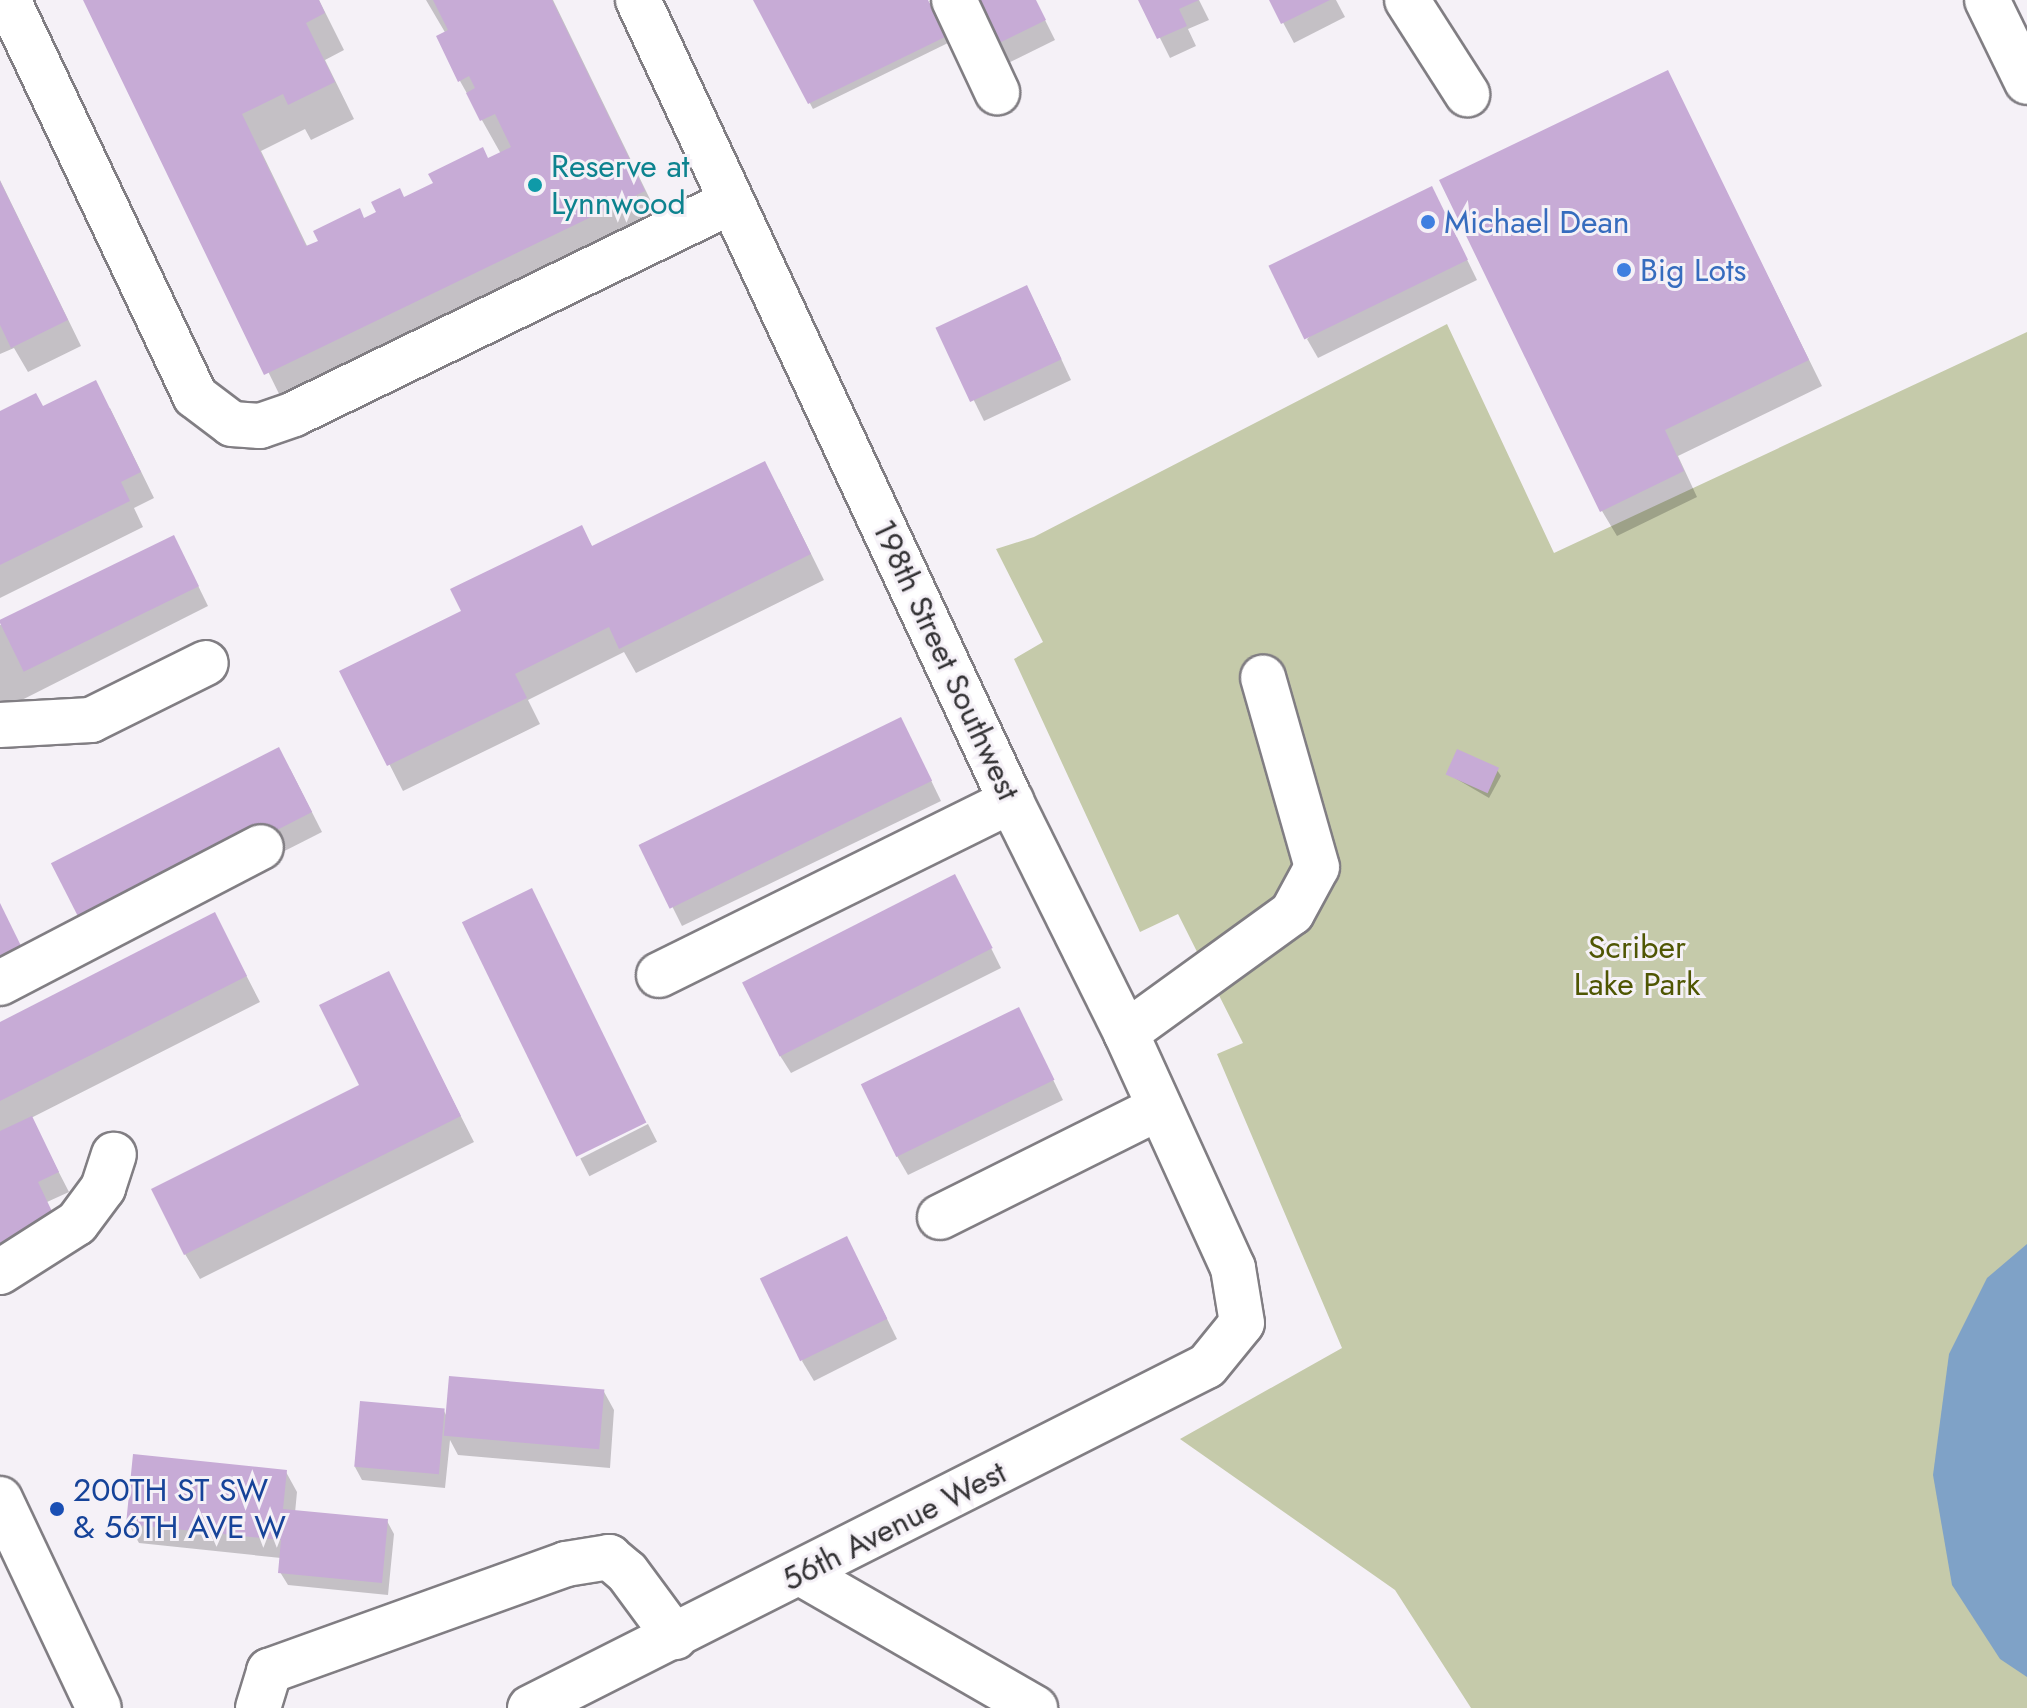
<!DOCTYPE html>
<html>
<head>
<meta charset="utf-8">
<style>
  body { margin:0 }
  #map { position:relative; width:2027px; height:1708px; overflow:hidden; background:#f5f1f7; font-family:Jost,sans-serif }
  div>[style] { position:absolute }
  .green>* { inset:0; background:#c5caaa }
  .water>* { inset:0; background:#7fa2c7 }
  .shadow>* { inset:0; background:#0003; transform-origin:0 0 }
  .building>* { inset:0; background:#c7abd6; transform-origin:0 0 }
  .roads { filter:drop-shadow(2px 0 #817e83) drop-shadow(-2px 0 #817e83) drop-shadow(0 2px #817e83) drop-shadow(0 -2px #817e83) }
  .minor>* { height:44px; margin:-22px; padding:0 22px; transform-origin:22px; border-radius:22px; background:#fff }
  .major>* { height:44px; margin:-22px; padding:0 22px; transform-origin:22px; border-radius:22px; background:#fff }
  .dots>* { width:22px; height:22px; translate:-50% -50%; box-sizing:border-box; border:4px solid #f5f1f7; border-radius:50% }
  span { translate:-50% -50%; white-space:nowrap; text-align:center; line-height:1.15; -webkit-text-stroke:6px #f5f1f7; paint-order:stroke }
  .culture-label { font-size:32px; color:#0d838f }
  .left { translate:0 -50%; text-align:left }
  .shop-label { font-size:32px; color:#366cbe }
  .street-label { font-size:32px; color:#333234 }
  .park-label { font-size:32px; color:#4f5603 }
  .transit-label { font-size:32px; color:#164399 }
</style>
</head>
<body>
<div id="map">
  <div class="green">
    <div style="clip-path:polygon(1447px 324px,1554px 553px,2027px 332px,2027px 1708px,1471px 1708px,1395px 1590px,1180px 1439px,1342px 1348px,1217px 1054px,1243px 1043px,1178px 914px,1140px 932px,1014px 659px,1043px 642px,996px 549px,1034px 537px)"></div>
  </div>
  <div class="water">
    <div style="clip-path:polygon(2027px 1244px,2027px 1677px,2000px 1659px,1952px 1585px,1933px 1475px,1949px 1354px,1987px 1278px)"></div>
  </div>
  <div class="shadow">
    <div style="clip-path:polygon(85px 0,319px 0,344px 50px,325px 60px,354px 119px,311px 140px,305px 129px,261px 151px,308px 248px,501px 154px,460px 81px,446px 34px,426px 0,553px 0,664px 228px,287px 410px)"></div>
    <div style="clip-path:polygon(755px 0,927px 0,948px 43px,813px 109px)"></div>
    <div style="clip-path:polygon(968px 0,1035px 0,1055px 40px,1002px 66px)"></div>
    <div style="clip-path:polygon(1141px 0,1199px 0,1209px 20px,1188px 29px,1196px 46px,1170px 58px)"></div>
    <div style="clip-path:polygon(1271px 0,1336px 0,1345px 17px,1294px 43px)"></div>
    <div style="clip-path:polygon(1667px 72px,1822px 386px,1678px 456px,1697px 497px,1617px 536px,1602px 511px)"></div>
    <div style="clip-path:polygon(0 180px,81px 346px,28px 372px,14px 348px,0 354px)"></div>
    <div style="clip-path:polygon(1442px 208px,1477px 280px,1318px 358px,1307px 339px)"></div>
    <div style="clip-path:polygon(1037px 307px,1071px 380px,984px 421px,939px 329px)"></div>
    <div style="clip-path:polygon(43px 408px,110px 408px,154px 498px,134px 508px,143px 527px,0 598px,0 413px)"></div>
    <div style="clip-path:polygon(779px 489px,824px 580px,636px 673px,624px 652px,528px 700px,540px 724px,403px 791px,342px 671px,464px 612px,581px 527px,593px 548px)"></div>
    <div style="clip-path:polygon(184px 557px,208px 606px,0 711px,0 625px)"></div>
    <div style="clip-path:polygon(911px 739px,941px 801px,682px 926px,641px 844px)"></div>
    <div style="clip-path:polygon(290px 769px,322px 832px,97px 946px)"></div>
    <div style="clip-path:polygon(1497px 770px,1501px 776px,1489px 798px,1448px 774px)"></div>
    <div style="clip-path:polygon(965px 896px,1001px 968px,791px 1073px,779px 1054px)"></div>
    <div style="clip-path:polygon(215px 915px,260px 1002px,31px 1118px,69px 1192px,47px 1202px,0 1262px,0 1024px)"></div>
    <div style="clip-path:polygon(388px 973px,474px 1142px,200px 1279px,185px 1254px,362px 1086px)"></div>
    <div style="clip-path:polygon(1019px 1010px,1063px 1100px,908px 1175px,897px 1156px)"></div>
    <div style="left:648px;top:1124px;width:20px;height:76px;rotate:63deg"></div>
    <div style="clip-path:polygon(857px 1258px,897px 1339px,814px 1381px,802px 1361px)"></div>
    <div style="clip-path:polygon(603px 1390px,614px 1410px,610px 1468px,458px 1455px,450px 1440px,445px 1488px,362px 1480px,355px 1467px,444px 1411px,448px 1419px)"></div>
    <div style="clip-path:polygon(286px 1472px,297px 1492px,295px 1513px,387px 1521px,394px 1534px,388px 1595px,288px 1585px,280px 1572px,281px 1558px,139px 1543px,128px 1523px)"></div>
  </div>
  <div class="building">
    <div style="clip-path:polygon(83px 0,319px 0,325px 13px,306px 23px,335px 82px,288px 105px,283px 94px,242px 114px,306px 246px,318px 241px,313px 231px,360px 208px,364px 218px,376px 212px,371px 202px,400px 188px,404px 197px,433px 183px,428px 174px,483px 147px,488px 158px,511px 147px,495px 114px,480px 121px,466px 93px,475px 88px,469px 76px,458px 82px,436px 36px,448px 30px,433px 0,552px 0,645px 191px,264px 375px)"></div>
    <div style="clip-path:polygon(753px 0,928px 0,947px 36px,808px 104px)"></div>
    <div style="clip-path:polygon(965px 0,1036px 0,1046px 20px,989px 48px)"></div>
    <div style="clip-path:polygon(1138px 0,1199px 0,1179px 9px,1187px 26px,1157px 39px)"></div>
    <div style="clip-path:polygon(1269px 0,1330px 0,1281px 24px)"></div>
    <div style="clip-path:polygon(1668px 70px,1809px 360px,1665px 430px,1684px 471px,1600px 512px,1439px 180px)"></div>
    <div style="clip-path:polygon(0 181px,68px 320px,11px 348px,0 325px)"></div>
    <div style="left:1432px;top:186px;width:82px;height:182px;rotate:64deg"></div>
    <div style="left:1027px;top:285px;width:82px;height:101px;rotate:65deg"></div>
    <div style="clip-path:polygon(96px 380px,141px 472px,121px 482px,130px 501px,0 565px,0 411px,36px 393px,43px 406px)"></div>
    <div style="clip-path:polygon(765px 461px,811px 554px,619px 649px,609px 627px,515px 674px,527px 698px,387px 766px,339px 671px,461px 611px,450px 589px,582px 525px,592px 546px)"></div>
    <div style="left:174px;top:535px;width:57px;height:195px;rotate:64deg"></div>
    <div style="left:901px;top:717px;width:71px;height:292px;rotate:64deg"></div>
    <div style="left:279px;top:747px;width:73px;height:256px;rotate:63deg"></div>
    <div style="left:1457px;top:749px;width:46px;height:28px;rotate:24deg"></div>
    <div style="left:955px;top:874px;width:83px;height:239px;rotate:63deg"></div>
    <div style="left:532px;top:888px;width:261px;height:78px;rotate:64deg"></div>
    <div style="clip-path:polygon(0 903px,26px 956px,0 969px)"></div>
    <div style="clip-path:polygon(215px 912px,247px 976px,0 1101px,0 1022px)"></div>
    <div style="clip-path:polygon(389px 971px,461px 1116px,184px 1255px,151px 1189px,359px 1085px,319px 1005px)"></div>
    <div style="left:1019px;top:1007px;width:81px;height:176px;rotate:64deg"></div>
    <div style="clip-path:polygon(32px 1116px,59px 1172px,38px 1182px,58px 1224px,0 1252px,0 1131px)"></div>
    <div style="left:847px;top:1236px;width:92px;height:97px;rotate:64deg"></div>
    <div style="left:449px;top:1376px;width:156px;height:60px;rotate:5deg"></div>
    <div style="left:360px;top:1401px;width:85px;height:66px;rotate:5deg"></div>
    <div style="clip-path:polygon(133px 1454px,287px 1470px,283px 1509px,388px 1519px,382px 1583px,278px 1573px,281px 1540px,126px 1524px)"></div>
  </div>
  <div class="roads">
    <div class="minor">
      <div style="left:8px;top:0;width:438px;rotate:64.7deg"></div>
      <div style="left:195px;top:396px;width:46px;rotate:37.1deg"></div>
      <div style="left:232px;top:424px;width:28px;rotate:4deg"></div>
      <div style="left:260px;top:426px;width:36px;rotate:-19deg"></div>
      <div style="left:294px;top:414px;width:486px;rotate:-25.9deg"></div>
      <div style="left:954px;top:0;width:102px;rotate:64.9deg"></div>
      <div style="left:1407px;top:0;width:112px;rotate:57.4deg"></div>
      <div style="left:0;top:725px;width:91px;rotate:-3.1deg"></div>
      <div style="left:91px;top:720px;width:128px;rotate:-26.4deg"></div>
      <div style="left:659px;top:975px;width:393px;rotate:-26.3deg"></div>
      <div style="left:0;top:983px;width:294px;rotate:-27.5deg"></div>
      <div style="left:1126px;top:1033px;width:205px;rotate:-35.9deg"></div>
      <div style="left:1292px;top:913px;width:52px;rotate:-61.5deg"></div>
      <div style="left:1317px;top:867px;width:197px;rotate:-105.9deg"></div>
      <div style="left:940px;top:1217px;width:245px;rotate:-26.5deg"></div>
      <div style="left:0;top:1272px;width:91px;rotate:-32.5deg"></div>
      <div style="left:77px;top:1223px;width:44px;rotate:-53.4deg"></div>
      <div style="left:103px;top:1188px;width:35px;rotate:-72deg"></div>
      <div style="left:0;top:1499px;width:231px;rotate:64.7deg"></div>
      <div style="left:802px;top:1574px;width:269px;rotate:29.9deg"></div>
      <div style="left:258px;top:1708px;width:39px;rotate:-73deg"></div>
      <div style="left:269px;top:1671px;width:316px;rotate:-19.8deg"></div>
      <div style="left:566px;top:1564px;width:44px;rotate:-9.2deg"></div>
      <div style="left:609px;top:1557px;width:23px;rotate:40deg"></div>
      <div style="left:627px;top:1572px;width:81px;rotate:53.6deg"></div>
      <div style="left:530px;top:1708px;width:758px;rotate:-26.8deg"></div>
      <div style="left:1207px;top:1366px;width:55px;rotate:-50.9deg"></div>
      <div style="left:1242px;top:1323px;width:56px;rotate:-99.3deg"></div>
      <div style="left:1233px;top:1268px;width:258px;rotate:-114.5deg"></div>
      <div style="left:1126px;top:1033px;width:259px;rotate:-116.4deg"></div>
      <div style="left:1011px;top:801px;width:884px;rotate:-114.97deg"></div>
    </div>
    <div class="major">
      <div style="left:1987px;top:0;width:91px;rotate:64deg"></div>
    </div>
  </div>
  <div class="dots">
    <div style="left:535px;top:185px;background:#0f9aa8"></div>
    <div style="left:1428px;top:222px;background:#3f7fe0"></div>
    <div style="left:1624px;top:270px;background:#3f7fe0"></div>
    <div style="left:57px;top:1509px;background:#1a4fb4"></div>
  </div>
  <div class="culture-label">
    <span class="left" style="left:551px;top:185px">Reserve at<br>Lynnwood</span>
  </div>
  <div class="shop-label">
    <span class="left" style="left:1444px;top:222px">Michael Dean</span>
    <span class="left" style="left:1640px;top:270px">Big Lots</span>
  </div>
  <div class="street-label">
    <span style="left:946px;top:660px;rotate:65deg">198th Street Southwest</span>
    <span style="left:894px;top:1526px;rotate:-27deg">56th Avenue West</span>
  </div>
  <div class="park-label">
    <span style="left:1637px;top:966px">Scriber<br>Lake Park</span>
  </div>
  <div class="transit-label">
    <span class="left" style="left:73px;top:1509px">200TH ST SW<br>&amp; 56TH AVE W</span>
  </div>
</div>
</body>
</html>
